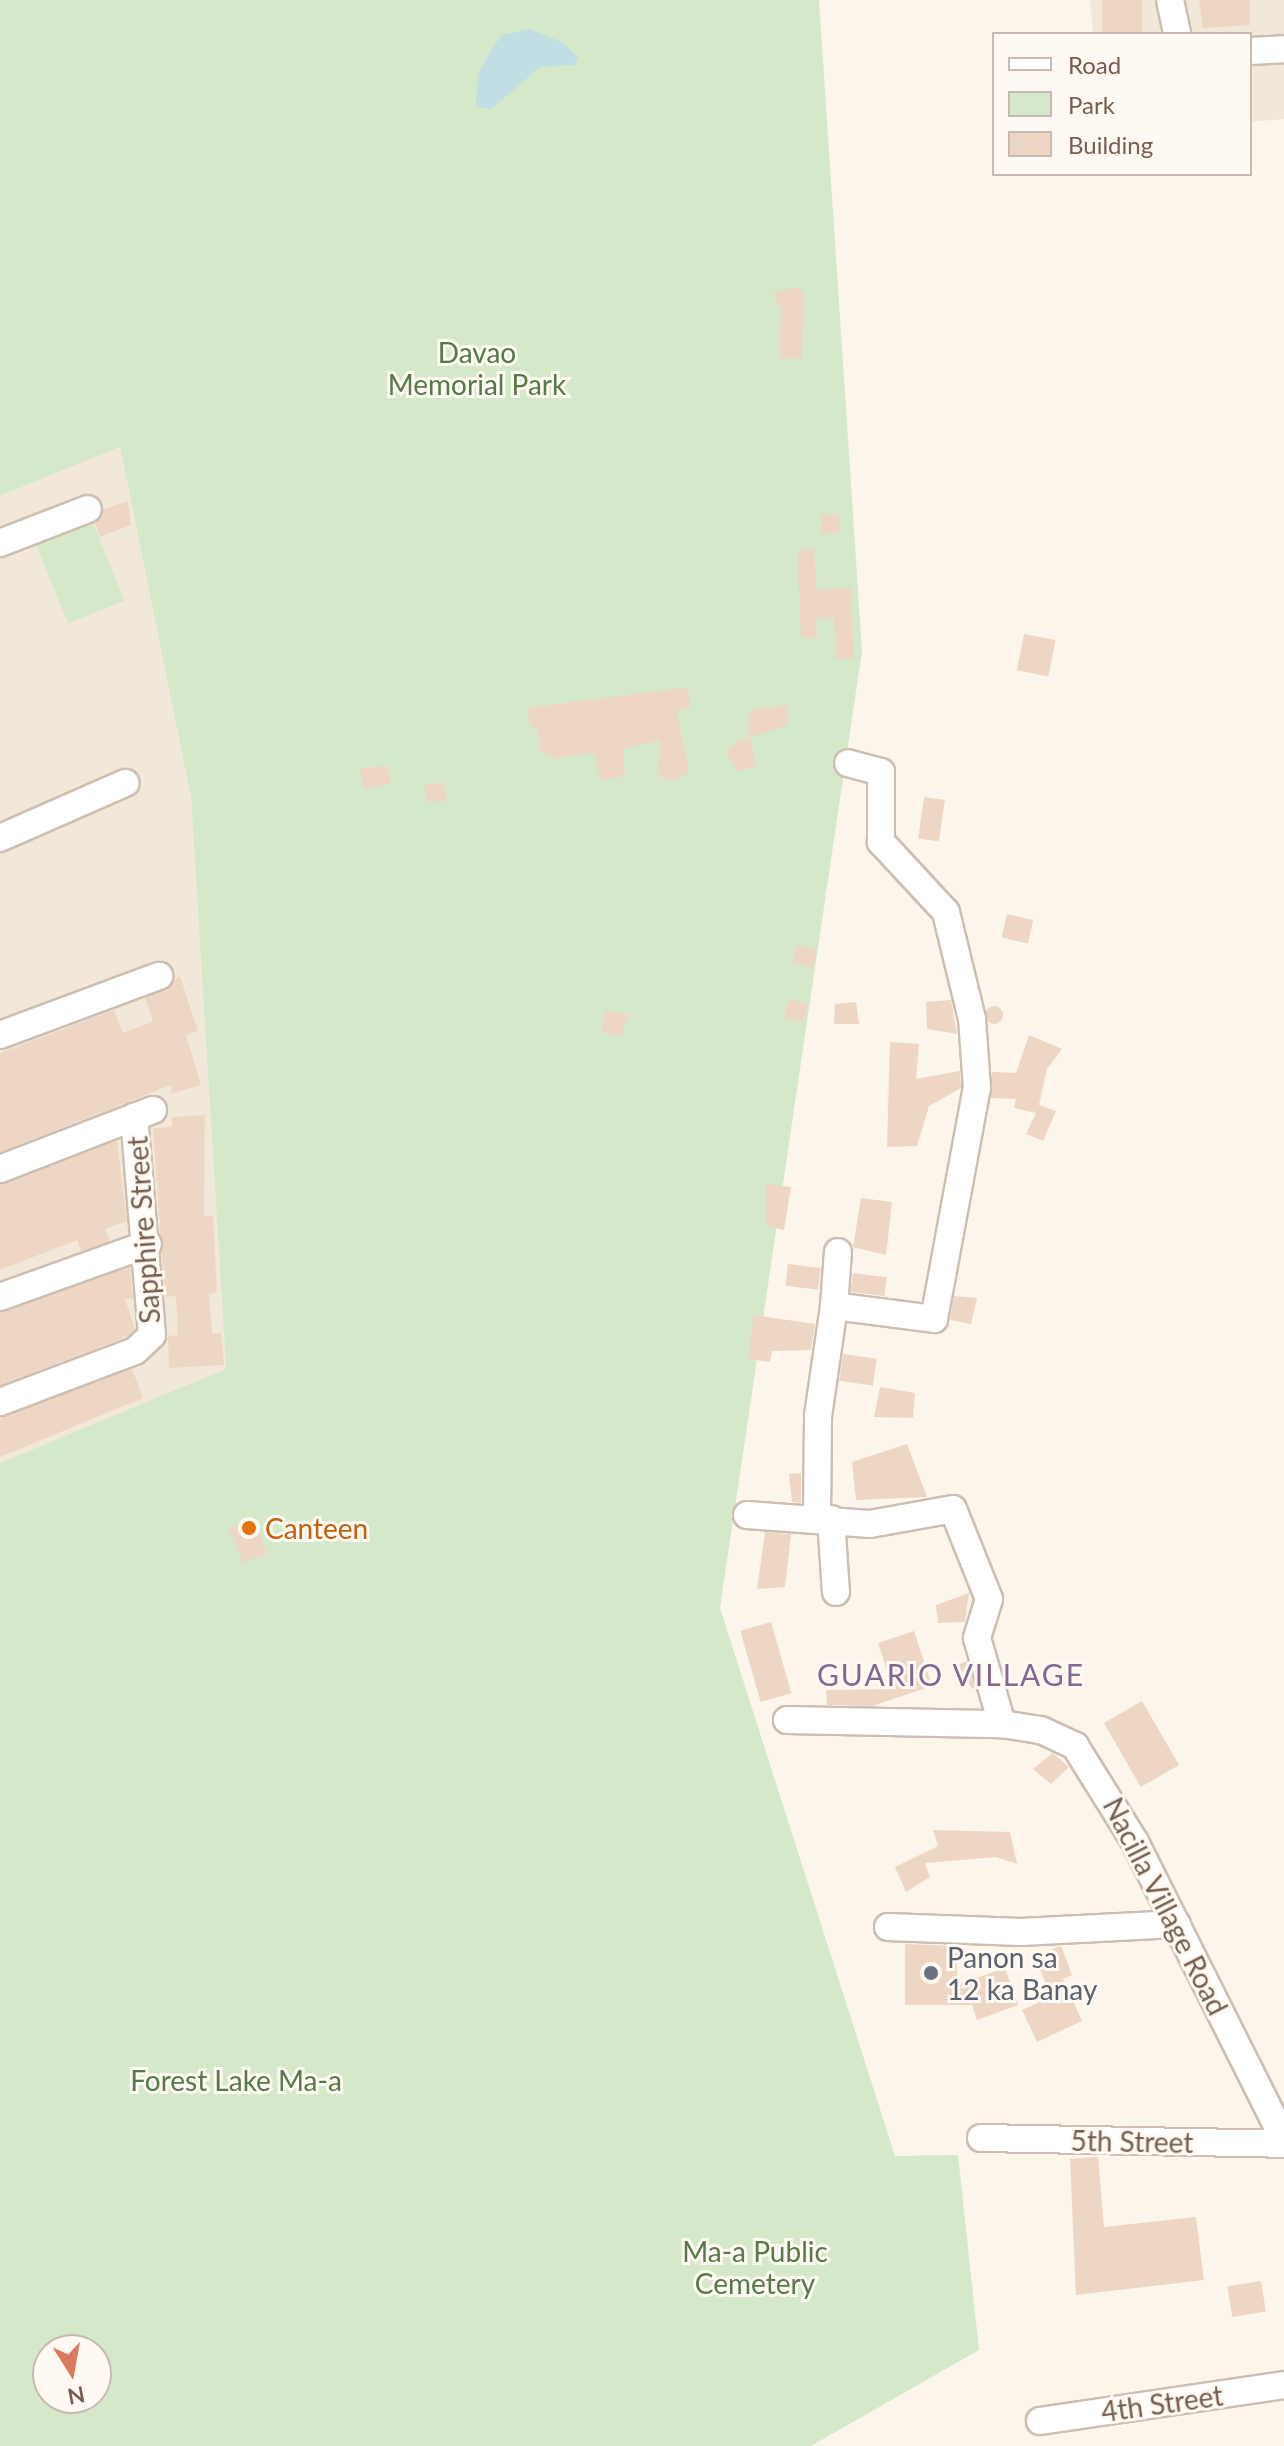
<!DOCTYPE html>
<html>
<head>
<meta charset="utf-8">
<style>
  body { margin:0 }
  #map { position:relative; width:1284px; height:2446px; overflow:hidden; background:#fbf5eb; font-family:Lato,sans-serif }
  div>[style] { position:absolute }
  .residential>* { inset:0; background:#f2e8da }
  .green>* { inset:0; background:#d6e8ca; transform-origin:0 0 }
  .water>* { inset:0; background:#c1dee4 }
  .building>* { inset:0; background:#eed6c5; transform-origin:0 0 }
  .round { border-radius:50% }
  .roads { filter:drop-shadow(2px 0 #cdbeb2) drop-shadow(-2px 0 #cdbeb2) drop-shadow(0 2px #cdbeb2) drop-shadow(0 -2px #cdbeb2) }
  .minor>* { height:26px; margin:-13px; padding:0 13px; transform-origin:13px; border-radius:13px; background:#fff }
  .dots>* { width:22px; height:22px; translate:-50% -50%; box-sizing:border-box; border:4px solid #fef9f2; border-radius:50% }
  span { translate:-50% -50%; white-space:nowrap; text-align:center; line-height:1.15; -webkit-text-stroke:6px #fef9f2; paint-order:stroke }
  .park-label { font-size:28px; color:#567949 }
  .street-label { font-size:28px; color:#755e50 }
  .food-label { font-size:28px; color:#c56008 }
  .left { translate:0 -50%; text-align:left }
  .worship-label { font-size:28px; color:#5b616d }
  .neighbourhood-label { font-size:30px; color:#83688f; letter-spacing:2px }
  .legend { position:absolute; left:992px; top:32px; width:260px; height:144px; box-sizing:border-box; background:#fef9f2; border:2px solid #c7bbb1; margin:0; padding:10px 14px; list-style:none; font-size:24px; color:#755e50 }
  .legend li { display:flex; align-items:center; gap:16px; height:40px }
  .legend b { width:40px; border:2px solid #c7bbb1 }
  .north { position:absolute; left:32px; top:2334px; width:80px; height:80px; box-sizing:border-box; background:#fef9f2; border:2px solid #c7bbb1; border-radius:50%; rotate:169deg; font-size:22px; font-weight:700; line-height:32px; text-align:center; color:#755e50 }
  .north::after { content:''; display:block; margin:auto; width:28px; height:36px; background:#d97b5c; clip-path:polygon(50% 0,100% 100%,50% 72%,0 100%) }
</style>
</head>
<body>
<div id="map">
  <div class="residential">
    <div style="clip-path:polygon(1090px 0,1284px 0,1284px 119px,1250px 122px,1250px 34px,1093px 34px)"></div>
    <div style="clip-path:polygon(120px 447px,191px 798px,226px 1370px,0 1463px,0 496px)"></div>
  </div>
  <div class="green">
    <div style="clip-path:polygon(evenodd,0 0,819px 0,862px 651px,720px 1608px,895px 2156px,958px 2155px,979px 2350px,811px 2446px,0 2446px,0 1463px,226px 1369px,191px 798px,120px 447px,0 496px,0 0,48px 2350px,96px 2350px,96px 2398px,48px 2398px,48px 2350px)"></div>
    <div style="left:92px;top:520px;width:87px;height:61px;rotate:68deg"></div>
  </div>
  <div class="water">
    <div style="clip-path:polygon(529px 29px,562px 42px,578px 57px,574px 65px,540px 67px,491px 109px,476px 106px,478px 75px,491px 50px,502px 35px)"></div>
  </div>
  <div class="building">
    <div style="left:1102px;top:0;width:40px;height:34px"></div>
    <div style="clip-path:polygon(1199px 0,1250px 0,1250px 25px,1203px 28px)"></div>
    <div style="clip-path:polygon(798px 287px,804px 294px,802px 358px,779px 359px,781px 311px,773px 292px)"></div>
    <div style="clip-path:polygon(128px 501px,131px 525px,100px 537px,95px 523px,104px 509px)"></div>
    <div style="left:839px;top:514px;width:19px;height:18px;rotate:87deg"></div>
    <div style="clip-path:polygon(814px 548px,816px 590px,851px 588px,854px 658px,836px 659px,834px 617px,816px 618px,817px 638px,801px 638px,797px 550px)"></div>
    <div style="left:1024px;top:634px;width:32px;height:37px;rotate:11deg"></div>
    <div style="clip-path:polygon(688px 687px,690px 708px,676px 710px,689px 772px,671px 782px,658px 774px,660px 740px,623px 749px,625px 776px,601px 781px,594px 753px,554px 758px,540px 751px,538px 730px,530px 725px,527px 708px)"></div>
    <div style="clip-path:polygon(788px 705px,787px 725px,748px 739px,749px 710px)"></div>
    <div style="clip-path:polygon(738px 740px,751px 740px,756px 766px,738px 771px,725px 752px)"></div>
    <div style="clip-path:polygon(388px 766px,391px 784px,364px 789px,360px 768px)"></div>
    <div style="clip-path:polygon(443px 782px,447px 801px,428px 802px,424px 785px)"></div>
    <div style="left:924px;top:797px;width:21px;height:42px;rotate:8deg"></div>
    <div style="left:1007px;top:914px;width:27px;height:24px;rotate:13deg"></div>
    <div style="left:796px;top:945px;width:21px;height:19px;rotate:11deg"></div>
    <div style="clip-path:polygon(180px 976px,198px 1031px,186px 1035px,201px 1085px,171px 1094px,171px 1085px,0 1152px,0 1053px,114px 1010px,123px 1033px,153px 1021px,145px 998px)"></div>
    <div style="left:789px;top:999px;width:20px;height:19px;rotate:15deg"></div>
    <div style="clip-path:polygon(951px 1000px,957px 1034px,927px 1029px,926px 1002px)"></div>
    <div style="clip-path:polygon(856px 1002px,859px 1024px,834px 1024px,835px 1004px)"></div>
    <div class="round" style="left:985px;top:1006px;width:18px;height:18px"></div>
    <div style="clip-path:polygon(605px 1010px,629px 1015px,620px 1036px,602px 1031px)"></div>
    <div style="clip-path:polygon(1029px 1035px,1062px 1049px,1047px 1069px,1039px 1105px,1056px 1111px,1043px 1141px,1026px 1134px,1036px 1113px,1014px 1108px,1016px 1099px,991px 1098px,992px 1072px,1016px 1073px)"></div>
    <div style="clip-path:polygon(890px 1042px,919px 1044px,916px 1079px,960px 1071px,961px 1088px,929px 1106px,917px 1146px,887px 1147px)"></div>
    <div style="clip-path:polygon(205px 1115px,204px 1216px,213px 1216px,217px 1293px,209px 1294px,212px 1333px,221px 1333px,224px 1365px,169px 1368px,168px 1336px,178px 1335px,176px 1296px,165px 1297px,153px 1128px,172px 1127px,172px 1117px)"></div>
    <div style="clip-path:polygon(117px 1141px,127px 1221px,105px 1229px,110px 1241px,81px 1251px,77px 1240px,0 1270px,0 1185px)"></div>
    <div style="clip-path:polygon(766px 1184px,791px 1187px,784px 1230px,766px 1226px)"></div>
    <div style="clip-path:polygon(861px 1198px,892px 1202px,886px 1255px,853px 1247px)"></div>
    <div style="left:788px;top:1264px;width:33px;height:22px;rotate:7deg"></div>
    <div style="clip-path:polygon(130px 1267px,133px 1299px,125px 1299px,135px 1329px,126px 1337px,0 1385px,0 1313px)"></div>
    <div style="left:853px;top:1273px;width:34px;height:19px;rotate:7deg"></div>
    <div style="clip-path:polygon(954px 1296px,977px 1298px,971px 1324px,950px 1320px)"></div>
    <div style="clip-path:polygon(754px 1315px,815px 1324px,811px 1350px,772px 1351px,770px 1362px,748px 1359px)"></div>
    <div style="left:843px;top:1354px;width:34px;height:27px;rotate:8deg"></div>
    <div style="clip-path:polygon(132px 1369px,143px 1398px,0 1457px,0 1418px)"></div>
    <div style="clip-path:polygon(880px 1387px,915px 1393px,913px 1418px,874px 1417px)"></div>
    <div style="clip-path:polygon(907px 1444px,927px 1497px,856px 1500px,852px 1462px)"></div>
    <div style="clip-path:polygon(801px 1473px,801px 1503px,792px 1502px,789px 1474px)"></div>
    <div style="left:253px;top:1518px;width:38px;height:26px;rotate:68deg"></div>
    <div style="clip-path:polygon(765px 1532px,791px 1534px,785px 1587px,757px 1589px)"></div>
    <div style="clip-path:polygon(969px 1593px,965px 1622px,938px 1623px,936px 1605px)"></div>
    <div style="left:771px;top:1622px;width:74px;height:32px;rotate:74deg"></div>
    <div style="clip-path:polygon(914px 1631px,932px 1686px,872px 1706px,827px 1705px,826px 1690px,893px 1689px,878px 1643px)"></div>
    <div style="clip-path:polygon(967px 1661px,975px 1688px,972px 1689px,958px 1665px)"></div>
    <div style="left:1142px;top:1701px;width:74px;height:44px;rotate:60deg"></div>
    <div style="clip-path:polygon(1053px 1753px,1069px 1767px,1051px 1784px,1033px 1769px)"></div>
    <div style="clip-path:polygon(933px 1830px,1010px 1832px,1017px 1864px,996px 1857px,925px 1863px,930px 1877px,906px 1892px,895px 1867px,938px 1846px)"></div>
    <div style="clip-path:polygon(905px 1944px,957px 1946px,957px 1985px,1005px 1968px,1018px 2005px,977px 2020px,972px 2005px,905px 2005px)"></div>
    <div style="clip-path:polygon(1061px 1946px,1072px 1975px,1063px 1979px,1082px 2021px,1037px 2042px,1022px 2010px,1051px 1997px,1035px 1956px)"></div>
    <div style="clip-path:polygon(1098px 2157px,1104px 2227px,1196px 2217px,1204px 2280px,1076px 2295px,1070px 2159px)"></div>
    <div style="left:1261px;top:2281px;width:31px;height:34px;rotate:81deg"></div>
  </div>
  <div class="roads">
    <div class="minor">
      <div style="left:1170px;top:0;width:35px;rotate:78deg"></div>
      <div style="left:1250px;top:51px;width:34px;rotate:-3deg"></div>
      <div style="left:0;top:543px;width:94px;rotate:-21.1deg"></div>
      <div style="left:0;top:838px;width:137px;rotate:-23.7deg"></div>
      <div style="left:0;top:1035px;width:170px;rotate:-20.4deg"></div>
      <div style="left:0;top:1169px;width:164px;rotate:-21.1deg"></div>
      <div style="left:0;top:1297px;width:157px;rotate:-19.7deg"></div>
      <div style="left:834px;top:1306px;width:54px;rotate:-85.8deg"></div>
      <div style="left:0;top:1402px;width:144px;rotate:-20.7deg"></div>
      <div style="left:135px;top:1351px;width:23px;rotate:-43deg"></div>
      <div style="left:152px;top:1335px;width:219px;rotate:-94.7deg"></div>
      <div style="left:747px;top:1515px;width:123px;rotate:4.2deg"></div>
      <div style="left:870px;top:1524px;width:84px;rotate:-10.2deg"></div>
      <div style="left:953px;top:1509px;width:97px;rotate:68.2deg"></div>
      <div style="left:989px;top:1599px;width:41px;rotate:107.1deg"></div>
      <div style="left:977px;top:1638px;width:90px;rotate:73.8deg"></div>
      <div style="left:817px;top:1516px;width:100px;rotate:-89.4deg"></div>
      <div style="left:818px;top:1416px;width:111px;rotate:-81.7deg"></div>
      <div style="left:834px;top:1306px;width:101px;rotate:7.4deg"></div>
      <div style="left:934px;top:1319px;width:235px;rotate:-79.5deg"></div>
      <div style="left:977px;top:1088px;width:69px;rotate:-94.1deg"></div>
      <div style="left:972px;top:1019px;width:110px;rotate:-103.7deg"></div>
      <div style="left:946px;top:912px;width:96px;rotate:-132.9deg"></div>
      <div style="left:881px;top:842px;width:70px;rotate:-90deg"></div>
      <div style="left:881px;top:772px;width:34px;rotate:-165deg"></div>
      <div style="left:831px;top:1519px;width:73px;rotate:86.1deg"></div>
      <div style="left:787px;top:1720px;width:215px;rotate:1.1deg"></div>
      <div style="left:1002px;top:1724px;width:39px;rotate:9deg"></div>
      <div style="left:1041px;top:1730px;width:38px;rotate:25deg"></div>
      <div style="left:1075px;top:1746px;width:113px;rotate:58deg"></div>
      <div style="left:1135px;top:1842px;width:333px;rotate:63.4deg"></div>
      <div style="left:888px;top:1927px;width:133px;rotate:2.2deg"></div>
      <div style="left:1021px;top:1932px;width:156px;rotate:-2.9deg"></div>
      <div style="left:981px;top:2138px;width:303px;rotate:1.1deg"></div>
      <div style="left:1040px;top:2421px;width:247px;rotate:-8.4deg"></div>
    </div>
  </div>
  <div class="dots">
    <div style="left:249px;top:1528px;background:#e8710a"></div>
    <div style="left:931px;top:1973px;background:#6b7280"></div>
  </div>
  <div class="park-label">
    <span style="left:477px;top:368px">Davao<br>Memorial Park</span>
    <span style="left:236px;top:2080px">Forest Lake Ma-a</span>
    <span style="left:755px;top:2267px">Ma-a Public<br>Cemetery</span>
  </div>
  <div class="street-label">
    <span style="left:143px;top:1230px;rotate:-94deg">Sapphire Street</span>
    <span style="left:1166px;top:1906px;rotate:63deg">Nacilla Village Road</span>
    <span style="left:1132px;top:2141px;rotate:1deg">5th Street</span>
    <span style="left:1162px;top:2403px;rotate:-8deg">4th Street</span>
  </div>
  <div class="food-label">
    <span class="left" style="left:265px;top:1528px">Canteen</span>
  </div>
  <div class="worship-label">
    <span class="left" style="left:947px;top:1973px">Panon sa<br>12 ka Banay</span>
  </div>
  <div class="neighbourhood-label">
    <span style="left:951px;top:1674px">GUARIO VILLAGE</span>
  </div>
  <ul class="legend">
  <li><b style="height:10px;background:#fff"></b>Road</li>
  <li><b style="height:22px;background:#d6e8ca"></b>Park</li>
  <li><b style="height:22px;background:#eed6c5"></b>Building</li>
  </ul>
  <div class="north">N</div>
</div>
</body>
</html>
